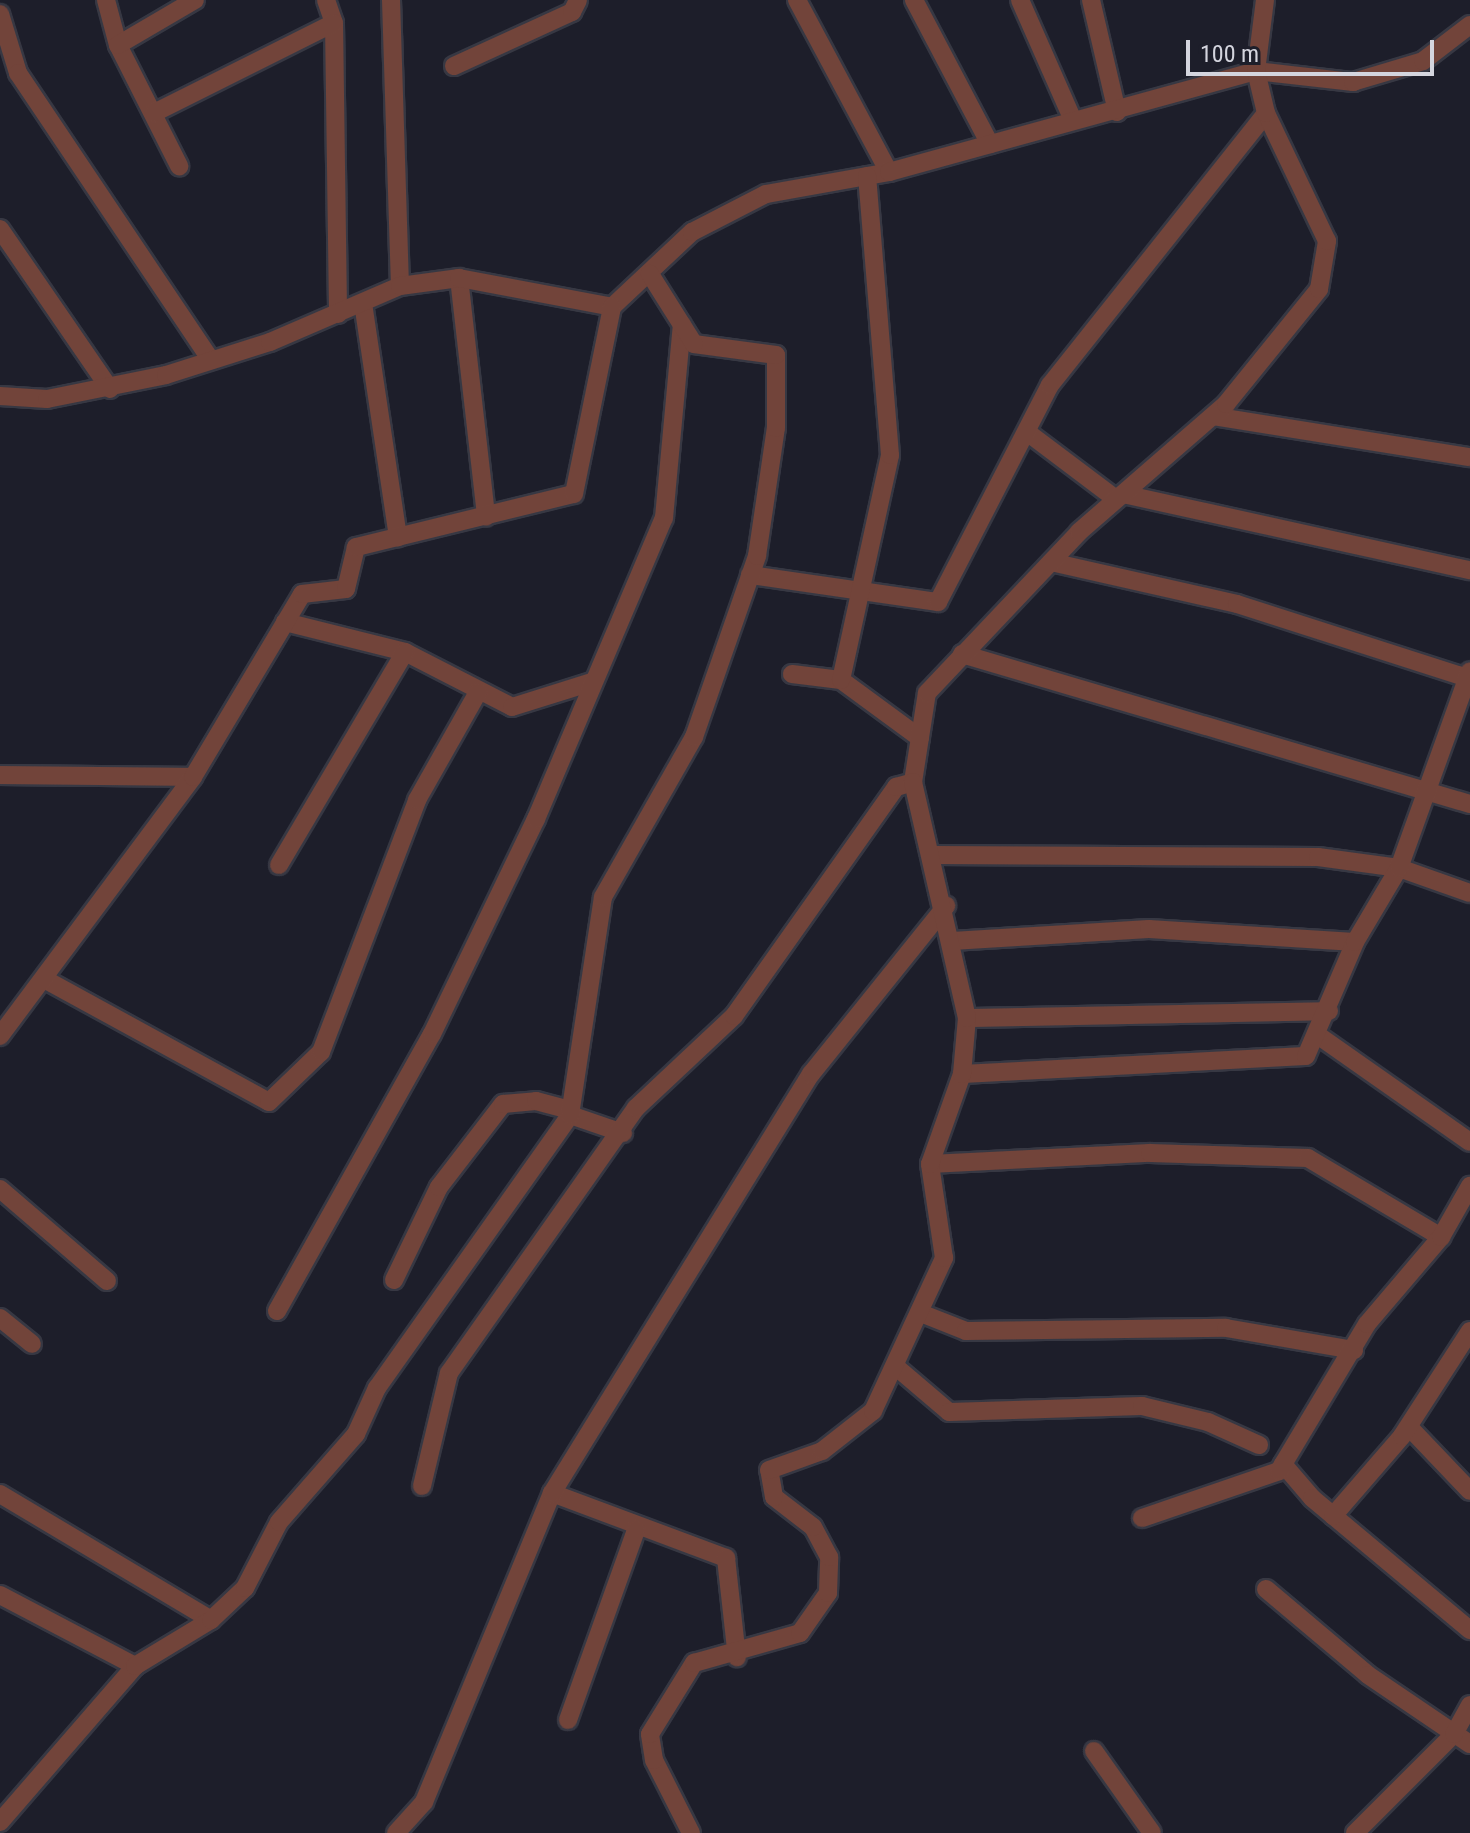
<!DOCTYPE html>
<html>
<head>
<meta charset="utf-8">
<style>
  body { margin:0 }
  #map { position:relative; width:1470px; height:1833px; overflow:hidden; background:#1d1e2a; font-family:"Roboto Condensed",sans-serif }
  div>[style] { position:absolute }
  .roads { filter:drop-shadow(2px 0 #373843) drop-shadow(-2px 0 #373843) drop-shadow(0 2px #373843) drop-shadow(0 -2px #373843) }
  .street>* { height:18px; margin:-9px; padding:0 9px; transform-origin:9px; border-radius:9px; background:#72443a }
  span { translate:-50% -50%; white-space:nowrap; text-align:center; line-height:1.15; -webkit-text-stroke:8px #1d1e2a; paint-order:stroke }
  .scale { position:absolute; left:1186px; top:40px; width:248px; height:36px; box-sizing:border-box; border:4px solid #d4d5de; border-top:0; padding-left:10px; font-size:24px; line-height:28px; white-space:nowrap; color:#d4d5de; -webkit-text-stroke:6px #1d1e2a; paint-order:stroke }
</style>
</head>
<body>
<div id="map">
  <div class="roads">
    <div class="street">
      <div style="left:106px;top:0;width:47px;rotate:75.1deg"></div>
      <div style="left:118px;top:45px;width:136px;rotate:63.2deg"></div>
      <div style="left:326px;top:0;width:24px;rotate:71deg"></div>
      <div style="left:334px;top:23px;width:291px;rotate:89.2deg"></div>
      <div style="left:391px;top:0;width:286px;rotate:88.2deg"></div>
      <div style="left:797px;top:0;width:195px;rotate:61.9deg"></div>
      <div style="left:914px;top:0;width:163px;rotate:62.2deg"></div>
      <div style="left:1020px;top:0;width:129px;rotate:66.2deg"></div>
      <div style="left:1091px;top:0;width:115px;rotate:76.9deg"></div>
      <div style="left:0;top:14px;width:62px;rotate:73deg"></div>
      <div style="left:18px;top:73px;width:346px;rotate:56.1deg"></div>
      <div style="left:118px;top:45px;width:89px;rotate:-30.3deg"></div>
      <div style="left:454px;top:66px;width:130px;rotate:-24.6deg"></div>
      <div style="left:572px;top:12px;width:13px;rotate:-63deg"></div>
      <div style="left:154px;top:113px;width:201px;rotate:-26.6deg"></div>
      <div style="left:0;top:229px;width:194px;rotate:55.5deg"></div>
      <div style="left:459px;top:278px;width:240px;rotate:83.5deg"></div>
      <div style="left:363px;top:303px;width:237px;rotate:81.5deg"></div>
      <div style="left:0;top:396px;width:47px;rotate:3.7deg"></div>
      <div style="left:47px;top:399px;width:121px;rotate:-11.4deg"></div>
      <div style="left:166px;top:375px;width:109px;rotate:-17.6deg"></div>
      <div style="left:270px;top:342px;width:142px;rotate:-23.3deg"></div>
      <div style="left:400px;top:286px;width:60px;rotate:-7.7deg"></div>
      <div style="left:459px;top:278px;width:156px;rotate:10.7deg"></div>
      <div style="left:612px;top:307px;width:110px;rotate:-43.2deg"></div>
      <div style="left:692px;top:232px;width:83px;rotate:-27.2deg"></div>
      <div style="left:766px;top:194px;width:125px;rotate:-10.1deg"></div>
      <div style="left:889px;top:172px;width:381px;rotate:-15.4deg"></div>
      <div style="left:1256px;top:71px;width:98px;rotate:6.5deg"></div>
      <div style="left:1353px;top:82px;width:73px;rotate:-16.7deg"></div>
      <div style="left:1423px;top:61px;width:59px;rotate:-37.5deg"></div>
      <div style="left:1213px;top:416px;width:260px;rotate:9.1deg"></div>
      <div style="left:1027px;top:432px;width:111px;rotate:37deg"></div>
      <div style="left:1123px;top:494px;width:355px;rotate:12.4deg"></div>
      <div style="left:1051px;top:562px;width:191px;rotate:12.7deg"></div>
      <div style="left:1237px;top:604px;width:245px;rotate:17.8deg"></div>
      <div style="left:750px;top:575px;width:190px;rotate:8.2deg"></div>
      <div style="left:938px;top:602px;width:244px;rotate:-62.7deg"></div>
      <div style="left:1050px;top:385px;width:347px;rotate:-51.5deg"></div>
      <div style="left:285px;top:622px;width:124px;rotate:14deg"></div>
      <div style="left:405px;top:652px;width:120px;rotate:27.2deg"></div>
      <div style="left:512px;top:707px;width:84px;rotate:-17.4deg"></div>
      <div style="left:962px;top:654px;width:530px;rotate:16.45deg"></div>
      <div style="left:792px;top:674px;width:49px;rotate:7deg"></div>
      <div style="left:841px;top:680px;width:98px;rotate:36.3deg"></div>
      <div style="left:841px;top:680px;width:230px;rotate:-77.7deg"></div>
      <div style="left:890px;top:455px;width:280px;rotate:-94.7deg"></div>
      <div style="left:0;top:775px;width:193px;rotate:0.6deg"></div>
      <div style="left:932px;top:855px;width:386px;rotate:0.3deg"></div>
      <div style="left:1318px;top:857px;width:82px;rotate:7.7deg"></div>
      <div style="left:1399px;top:868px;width:75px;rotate:19.4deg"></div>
      <div style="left:279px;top:865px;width:247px;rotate:-59.4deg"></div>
      <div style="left:952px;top:941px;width:197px;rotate:-3.5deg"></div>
      <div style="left:1149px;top:929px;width:206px;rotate:3.6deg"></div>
      <div style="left:46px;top:980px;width:254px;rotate:28.7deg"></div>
      <div style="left:269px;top:1102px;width:72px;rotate:-43.9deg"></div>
      <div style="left:321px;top:1052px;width:270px;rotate:-69.1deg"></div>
      <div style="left:417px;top:800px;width:124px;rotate:-60.5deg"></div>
      <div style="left:967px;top:1018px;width:362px;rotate:-1.1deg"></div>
      <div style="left:0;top:1036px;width:323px;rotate:-53.3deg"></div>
      <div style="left:193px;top:777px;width:213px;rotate:-59.2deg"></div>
      <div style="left:302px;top:594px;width:44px;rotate:-6.5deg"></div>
      <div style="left:346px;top:589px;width:43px;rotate:-76.6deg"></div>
      <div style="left:356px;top:547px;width:224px;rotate:-13.7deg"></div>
      <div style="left:574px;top:494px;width:191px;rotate:-78.5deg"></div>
      <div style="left:1319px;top:1036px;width:184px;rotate:35.1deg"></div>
      <div style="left:962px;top:1074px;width:344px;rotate:-3deg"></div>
      <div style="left:1306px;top:1056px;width:124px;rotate:-66.7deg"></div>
      <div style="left:1355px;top:942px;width:86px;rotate:-59.3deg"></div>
      <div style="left:1399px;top:868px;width:209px;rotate:-70.2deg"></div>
      <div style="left:570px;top:1115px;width:56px;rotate:18.8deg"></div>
      <div style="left:930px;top:1164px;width:220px;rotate:-2.9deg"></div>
      <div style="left:1150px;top:1153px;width:158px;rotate:1.8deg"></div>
      <div style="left:1308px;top:1158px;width:155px;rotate:30.7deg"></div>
      <div style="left:0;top:1189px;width:141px;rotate:40.7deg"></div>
      <div style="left:394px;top:1280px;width:103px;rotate:-64.2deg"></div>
      <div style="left:439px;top:1187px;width:105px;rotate:-52.4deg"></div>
      <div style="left:503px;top:1104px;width:33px;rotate:-5deg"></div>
      <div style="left:536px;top:1101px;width:35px;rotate:15deg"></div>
      <div style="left:277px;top:1311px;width:317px;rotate:-60.8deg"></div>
      <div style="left:432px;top:1034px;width:239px;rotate:-64.2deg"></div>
      <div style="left:536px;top:819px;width:327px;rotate:-67deg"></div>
      <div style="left:664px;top:518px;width:194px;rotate:-84.7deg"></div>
      <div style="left:923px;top:1314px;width:46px;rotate:21.6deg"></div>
      <div style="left:966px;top:1331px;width:260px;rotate:-0.7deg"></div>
      <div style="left:1226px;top:1328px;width:130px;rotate:9.8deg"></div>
      <div style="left:0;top:1318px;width:41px;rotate:39.1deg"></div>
      <div style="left:895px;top:1366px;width:71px;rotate:40.4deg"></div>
      <div style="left:949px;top:1412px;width:193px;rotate:-1.8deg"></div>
      <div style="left:1142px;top:1406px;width:68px;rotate:13.6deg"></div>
      <div style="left:1208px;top:1422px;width:56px;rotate:24.3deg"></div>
      <div style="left:1409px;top:1427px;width:88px;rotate:46.4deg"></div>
      <div style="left:1283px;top:1464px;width:45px;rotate:49.5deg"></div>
      <div style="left:1312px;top:1498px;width:206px;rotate:39.9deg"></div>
      <div style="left:422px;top:1486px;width:116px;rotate:-76.6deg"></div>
      <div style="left:449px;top:1373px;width:324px;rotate:-54.8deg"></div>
      <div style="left:636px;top:1108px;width:134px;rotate:-43.2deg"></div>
      <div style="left:734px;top:1016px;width:281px;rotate:-54.7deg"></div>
      <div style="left:896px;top:787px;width:18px;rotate:-16deg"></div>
      <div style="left:913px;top:782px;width:90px;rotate:-81.1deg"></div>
      <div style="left:927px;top:693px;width:221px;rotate:-46.6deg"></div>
      <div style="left:1079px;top:532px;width:195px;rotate:-41deg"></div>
      <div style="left:1226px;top:404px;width:148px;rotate:-51deg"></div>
      <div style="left:1319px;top:289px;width:49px;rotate:-80.5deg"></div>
      <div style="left:1327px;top:241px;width:142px;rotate:-115.5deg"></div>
      <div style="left:1266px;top:113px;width:43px;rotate:-103.4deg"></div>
      <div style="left:1256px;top:71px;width:72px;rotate:-82.8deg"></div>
      <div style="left:552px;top:1493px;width:186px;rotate:20.5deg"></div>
      <div style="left:726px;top:1558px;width:100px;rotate:83.7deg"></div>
      <div style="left:0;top:1494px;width:246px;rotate:30.8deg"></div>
      <div style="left:1333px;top:1516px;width:106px;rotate:-49.2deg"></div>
      <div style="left:1402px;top:1436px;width:125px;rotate:-57.1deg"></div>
      <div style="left:1142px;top:1518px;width:145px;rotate:-18.9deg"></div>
      <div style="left:1279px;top:1471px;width:171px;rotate:-59.1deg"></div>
      <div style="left:1367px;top:1324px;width:114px;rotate:-49.6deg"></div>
      <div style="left:1441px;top:1237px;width:59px;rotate:-60.4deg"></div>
      <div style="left:1266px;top:1589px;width:133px;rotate:40.1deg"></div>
      <div style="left:1368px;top:1675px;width:123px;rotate:34.1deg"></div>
      <div style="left:0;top:1595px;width:153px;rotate:27.7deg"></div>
      <div style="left:568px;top:1720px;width:202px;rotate:-70.3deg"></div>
      <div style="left:1094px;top:1751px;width:100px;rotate:54.7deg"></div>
      <div style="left:0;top:1822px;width:206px;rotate:-49.1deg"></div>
      <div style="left:135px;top:1666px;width:89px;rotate:-31.2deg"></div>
      <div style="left:211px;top:1620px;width:47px;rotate:-43.3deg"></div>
      <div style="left:245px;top:1588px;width:74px;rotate:-62.7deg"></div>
      <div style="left:279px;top:1522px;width:117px;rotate:-48.8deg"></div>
      <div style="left:356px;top:1434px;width:51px;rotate:-65.5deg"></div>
      <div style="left:377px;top:1388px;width:334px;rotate:-54.7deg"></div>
      <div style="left:570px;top:1115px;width:220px;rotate:-81.4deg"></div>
      <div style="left:603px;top:897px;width:184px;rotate:-60.4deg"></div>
      <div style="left:694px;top:737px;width:192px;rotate:-70.8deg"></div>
      <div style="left:757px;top:556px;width:129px;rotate:-81.6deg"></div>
      <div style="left:776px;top:428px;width:73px;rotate:-90deg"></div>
      <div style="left:776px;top:355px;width:83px;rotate:-172.4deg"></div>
      <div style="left:694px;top:344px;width:83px;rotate:-122.2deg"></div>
      <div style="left:396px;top:1833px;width:42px;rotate:-47.9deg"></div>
      <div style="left:424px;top:1802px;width:334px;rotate:-67.5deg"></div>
      <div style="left:552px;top:1493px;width:493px;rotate:-58.3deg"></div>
      <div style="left:811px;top:1074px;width:216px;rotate:-51.2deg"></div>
      <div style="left:691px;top:1833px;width:82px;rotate:-116.9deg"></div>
      <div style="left:654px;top:1760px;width:26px;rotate:-99deg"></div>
      <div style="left:650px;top:1734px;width:84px;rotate:-58.2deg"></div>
      <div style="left:694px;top:1663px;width:110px;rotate:-15.8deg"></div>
      <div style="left:800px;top:1633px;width:49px;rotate:-55deg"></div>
      <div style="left:828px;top:1593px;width:36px;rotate:-88deg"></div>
      <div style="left:829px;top:1557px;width:34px;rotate:-118deg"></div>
      <div style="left:813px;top:1527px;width:49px;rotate:-142.4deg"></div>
      <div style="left:774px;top:1497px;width:27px;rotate:-100deg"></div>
      <div style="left:769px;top:1470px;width:56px;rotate:-19.7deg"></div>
      <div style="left:822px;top:1451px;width:65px;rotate:-38.1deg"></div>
      <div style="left:873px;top:1411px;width:169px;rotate:-65.1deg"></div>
      <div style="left:944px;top:1258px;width:95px;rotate:-98.5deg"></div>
      <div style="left:930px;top:1164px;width:96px;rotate:-70.4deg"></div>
      <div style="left:962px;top:1074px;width:56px;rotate:-84.9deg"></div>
      <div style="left:967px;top:1018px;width:242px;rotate:-102.9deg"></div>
      <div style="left:1355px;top:1833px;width:140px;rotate:-45deg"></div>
      <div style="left:1454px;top:1734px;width:33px;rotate:-61deg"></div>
    </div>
  </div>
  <div class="scale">100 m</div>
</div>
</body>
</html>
